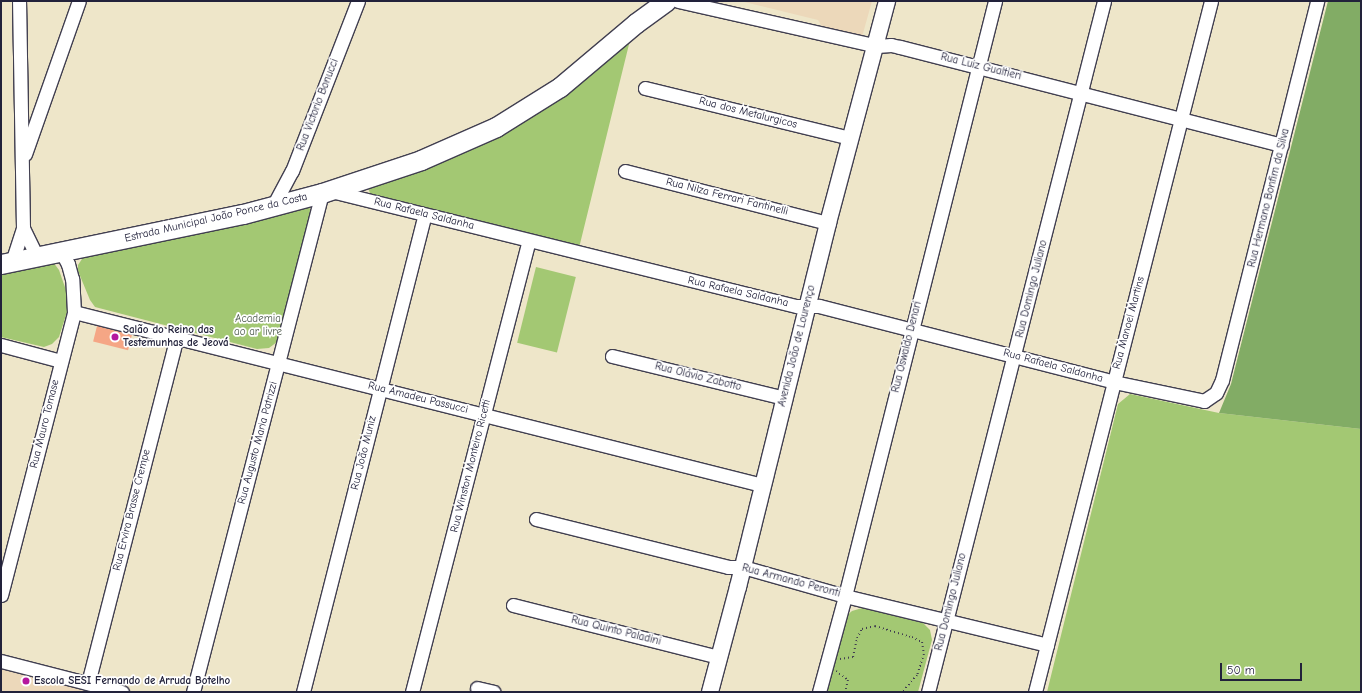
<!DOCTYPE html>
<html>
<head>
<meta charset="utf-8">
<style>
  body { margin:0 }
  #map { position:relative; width:1362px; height:693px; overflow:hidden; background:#eee6c9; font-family:"Comic Neue",sans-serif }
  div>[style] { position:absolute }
  .built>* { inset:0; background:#ecd8ba }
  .green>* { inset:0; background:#a3c873; transform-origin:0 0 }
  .forest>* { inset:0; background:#82ac65 }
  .building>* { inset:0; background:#f5a685; transform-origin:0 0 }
  .path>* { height:2px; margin-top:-1px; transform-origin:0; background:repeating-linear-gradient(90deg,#413f50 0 1px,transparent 0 4px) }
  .roads { filter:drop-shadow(1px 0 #413f50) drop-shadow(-1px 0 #413f50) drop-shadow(0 1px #413f50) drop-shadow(0 -1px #413f50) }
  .minor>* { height:13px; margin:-6.5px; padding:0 6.5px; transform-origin:6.5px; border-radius:6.5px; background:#fff }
  .tertiary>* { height:16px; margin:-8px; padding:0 8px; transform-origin:8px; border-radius:8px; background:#fff }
  .secondary>* { height:19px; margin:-9.5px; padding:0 9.5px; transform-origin:9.5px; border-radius:9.5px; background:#fff }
  .dots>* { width:11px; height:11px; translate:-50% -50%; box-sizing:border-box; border:2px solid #fff; border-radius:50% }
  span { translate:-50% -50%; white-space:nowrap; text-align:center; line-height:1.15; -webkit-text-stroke:3.5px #fff; paint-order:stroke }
  .street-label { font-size:11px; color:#22223b }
  .park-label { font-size:11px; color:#4f5c4f }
  .poi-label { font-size:11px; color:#22223b; font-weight:700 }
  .left { translate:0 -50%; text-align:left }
  .frame { position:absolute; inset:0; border:2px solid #22223b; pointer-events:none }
  .scale { position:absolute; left:1220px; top:663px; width:82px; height:18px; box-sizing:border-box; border:2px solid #22223b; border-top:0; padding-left:5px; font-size:12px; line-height:14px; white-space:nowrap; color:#22223b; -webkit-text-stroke:3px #fff; paint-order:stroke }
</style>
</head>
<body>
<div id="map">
  <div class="built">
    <div style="clip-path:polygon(740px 1px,872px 1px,862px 37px,823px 28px,818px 20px)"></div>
    <div style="clip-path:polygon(1px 670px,6px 670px,93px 692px,1px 692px)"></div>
  </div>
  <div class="green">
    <div style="clip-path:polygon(633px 28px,579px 248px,370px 194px,368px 186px,426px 164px)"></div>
    <div style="clip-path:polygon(304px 205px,309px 207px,311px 211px,277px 342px,269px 348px,257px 349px,95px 307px,90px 300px,78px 271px,78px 265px,84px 256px)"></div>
    <div style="clip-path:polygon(53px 262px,59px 270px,68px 296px,67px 312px,59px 337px,52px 344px,44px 347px,1px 337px,1px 271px)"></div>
    <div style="left:536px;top:267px;width:41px;height:78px;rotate:14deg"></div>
    <div style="clip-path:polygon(1130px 394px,1219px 413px,1361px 429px,1361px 692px,1047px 692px,1118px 404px)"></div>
    <div style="clip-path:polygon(862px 608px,923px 623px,930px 630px,932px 640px,918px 692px,826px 692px,845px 617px,852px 611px)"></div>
  </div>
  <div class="forest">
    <div style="clip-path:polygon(1328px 1px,1361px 1px,1361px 429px,1219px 413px,1231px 384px)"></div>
  </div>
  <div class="building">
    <div style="left:97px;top:326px;width:36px;height:16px;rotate:14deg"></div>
  </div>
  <div class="path">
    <div style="left:840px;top:659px;width:13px;rotate:-9deg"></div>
    <div style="left:853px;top:657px;width:19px;rotate:-78deg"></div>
    <div style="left:857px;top:638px;width:10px;rotate:-61deg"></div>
    <div style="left:862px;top:629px;width:13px;rotate:-13deg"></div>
    <div style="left:875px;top:626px;width:39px;rotate:17deg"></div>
    <div style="left:912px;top:637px;width:11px;rotate:27deg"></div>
    <div style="left:922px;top:642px;width:12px;rotate:81deg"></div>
    <div style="left:924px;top:654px;width:22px;rotate:108deg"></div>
    <div style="left:917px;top:675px;width:23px;rotate:131deg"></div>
    <div style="left:836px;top:671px;width:15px;rotate:37deg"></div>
    <div style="left:848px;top:680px;width:12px;rotate:104deg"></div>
  </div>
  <div class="roads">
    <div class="minor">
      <div style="left:678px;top:1px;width:204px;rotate:12.7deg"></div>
      <div style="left:877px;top:46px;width:14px;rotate:-4deg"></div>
      <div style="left:891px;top:45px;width:9px;rotate:13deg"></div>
      <div style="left:900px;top:47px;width:394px;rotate:14.4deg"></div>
      <div style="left:645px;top:88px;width:211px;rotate:13.7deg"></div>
      <div style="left:25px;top:154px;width:162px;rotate:-70.6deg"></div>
      <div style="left:625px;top:171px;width:210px;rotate:14.4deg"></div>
      <div style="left:331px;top:191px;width:480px;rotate:13.9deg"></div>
      <div style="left:797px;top:306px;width:22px"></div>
      <div style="left:819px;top:306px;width:305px;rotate:14.4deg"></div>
      <div style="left:1114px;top:382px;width:92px;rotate:11.9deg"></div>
      <div style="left:1204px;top:401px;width:14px;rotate:-34deg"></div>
      <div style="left:1216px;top:393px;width:14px;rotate:-65deg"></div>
      <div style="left:1222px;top:380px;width:391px;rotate:-75.9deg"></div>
      <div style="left:273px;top:206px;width:40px;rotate:-62deg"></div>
      <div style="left:292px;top:171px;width:182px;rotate:-68.8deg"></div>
      <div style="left:23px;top:228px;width:32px;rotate:64deg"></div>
      <div style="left:12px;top:262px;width:36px;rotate:-72deg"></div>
      <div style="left:23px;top:228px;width:227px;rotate:-91deg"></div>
      <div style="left:74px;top:312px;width:709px;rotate:14.11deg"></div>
      <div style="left:1px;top:345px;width:62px;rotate:14.9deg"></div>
      <div style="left:612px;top:356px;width:177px;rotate:13.7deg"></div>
      <div style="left:536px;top:519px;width:198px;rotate:14deg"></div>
      <div style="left:728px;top:567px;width:15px"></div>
      <div style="left:743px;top:567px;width:106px;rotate:15.9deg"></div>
      <div style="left:845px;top:596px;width:208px;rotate:13.6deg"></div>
      <div style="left:1px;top:595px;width:292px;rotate:-75.5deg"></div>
      <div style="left:74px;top:312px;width:33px;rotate:-93deg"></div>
      <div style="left:72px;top:279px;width:16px;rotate:-105deg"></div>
      <div style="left:68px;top:264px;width:13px;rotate:-119deg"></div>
      <div style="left:513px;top:605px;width:212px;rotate:14.2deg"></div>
      <div style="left:1px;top:661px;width:125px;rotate:14.4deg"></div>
      <div style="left:88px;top:683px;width:357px;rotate:-75.6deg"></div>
      <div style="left:477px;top:688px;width:17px;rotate:13deg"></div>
      <div style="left:193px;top:692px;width:515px;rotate:-75.51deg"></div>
      <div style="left:303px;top:692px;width:492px;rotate:-75.7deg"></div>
      <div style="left:412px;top:692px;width:466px;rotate:-75.5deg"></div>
      <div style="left:819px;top:692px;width:99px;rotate:-74.8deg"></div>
      <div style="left:845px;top:596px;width:614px;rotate:-75.85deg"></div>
      <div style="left:928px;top:692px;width:713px;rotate:-75.71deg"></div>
      <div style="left:1035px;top:692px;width:713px;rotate:-75.71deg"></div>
    </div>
    <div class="tertiary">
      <div style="left:710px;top:692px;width:109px;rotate:-75.1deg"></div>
      <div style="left:738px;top:587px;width:375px;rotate:-76.1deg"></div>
      <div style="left:828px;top:223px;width:230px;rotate:-75.1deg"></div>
    </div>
    <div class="secondary">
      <div style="left:1px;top:264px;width:247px;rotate:-11.7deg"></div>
      <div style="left:243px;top:214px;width:82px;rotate:-14.9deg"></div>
      <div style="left:322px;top:193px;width:104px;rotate:-18.4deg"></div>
      <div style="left:421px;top:160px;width:82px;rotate:-23.7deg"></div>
      <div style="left:496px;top:127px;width:75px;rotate:-32deg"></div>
      <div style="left:560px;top:87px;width:99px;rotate:-40.1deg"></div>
      <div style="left:636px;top:23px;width:37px;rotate:-36deg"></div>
    </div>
  </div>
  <div class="dots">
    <div style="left:115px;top:337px;background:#b5179e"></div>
    <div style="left:26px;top:681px;background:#b5179e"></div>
  </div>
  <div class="street-label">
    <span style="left:981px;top:67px;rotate:14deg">Rua Luiz Gualtieri</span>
    <span style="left:318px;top:105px;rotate:-69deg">Rua Victorio Bonucci</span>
    <span style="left:748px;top:113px;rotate:14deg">Rua dos Metalurgicos</span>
    <span style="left:727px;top:197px;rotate:14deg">Rua Nilza Ferrari Fantinelli</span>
    <span style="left:1269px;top:198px;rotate:-76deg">Rua Hermano Bonfim da Silva</span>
    <span style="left:424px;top:214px;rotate:14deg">Rua Rafaela Saldanha</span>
    <span style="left:216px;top:218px;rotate:-13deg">Estrada Municipal João Ponce da Costa</span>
    <span style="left:1032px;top:289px;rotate:-76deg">Rua Domingo Juliano</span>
    <span style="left:738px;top:292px;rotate:13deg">Rua Rafaela Saldanha</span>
    <span style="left:1129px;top:323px;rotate:-75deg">Rua Manoel Martins</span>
    <span style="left:797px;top:346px;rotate:-76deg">Avenida João de Lourenço</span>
    <span style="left:907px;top:347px;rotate:-76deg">Rua Oswaldo Denari</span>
    <span style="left:1053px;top:366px;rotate:15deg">Rua Rafaela Saldanha</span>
    <span style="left:698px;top:377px;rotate:14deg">Rua Olávio Zabotto</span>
    <span style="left:418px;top:398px;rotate:14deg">Rua Amadeu Passucci</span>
    <span style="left:45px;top:424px;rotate:-76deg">Rua Mauro Tomase</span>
    <span style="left:258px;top:443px;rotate:-75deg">Rua Augusto Maria Patrizzi</span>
    <span style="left:364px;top:453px;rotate:-76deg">Rua João Muniz</span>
    <span style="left:471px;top:466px;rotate:-76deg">Rua Winston Monteiro Ricetti</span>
    <span style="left:132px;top:510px;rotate:-76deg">Rua Ervira Brasse Crempe</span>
    <span style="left:791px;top:581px;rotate:15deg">Rua Armando Peronti</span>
    <span style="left:951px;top:602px;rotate:-76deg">Rua Domingo Juliano</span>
    <span style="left:616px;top:631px;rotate:14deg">Rua Quinto Paladini</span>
  </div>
  <div class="park-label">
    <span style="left:258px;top:326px">Academia<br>ao ar livre</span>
  </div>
  <div class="poi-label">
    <span class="left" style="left:123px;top:337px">Salão do Reino das<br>Testemunhas de Jeová</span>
    <span class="left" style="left:34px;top:681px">Escola SESI Fernando de Arruda Botelho</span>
  </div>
  <div class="frame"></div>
  <div class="scale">50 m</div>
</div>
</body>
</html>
